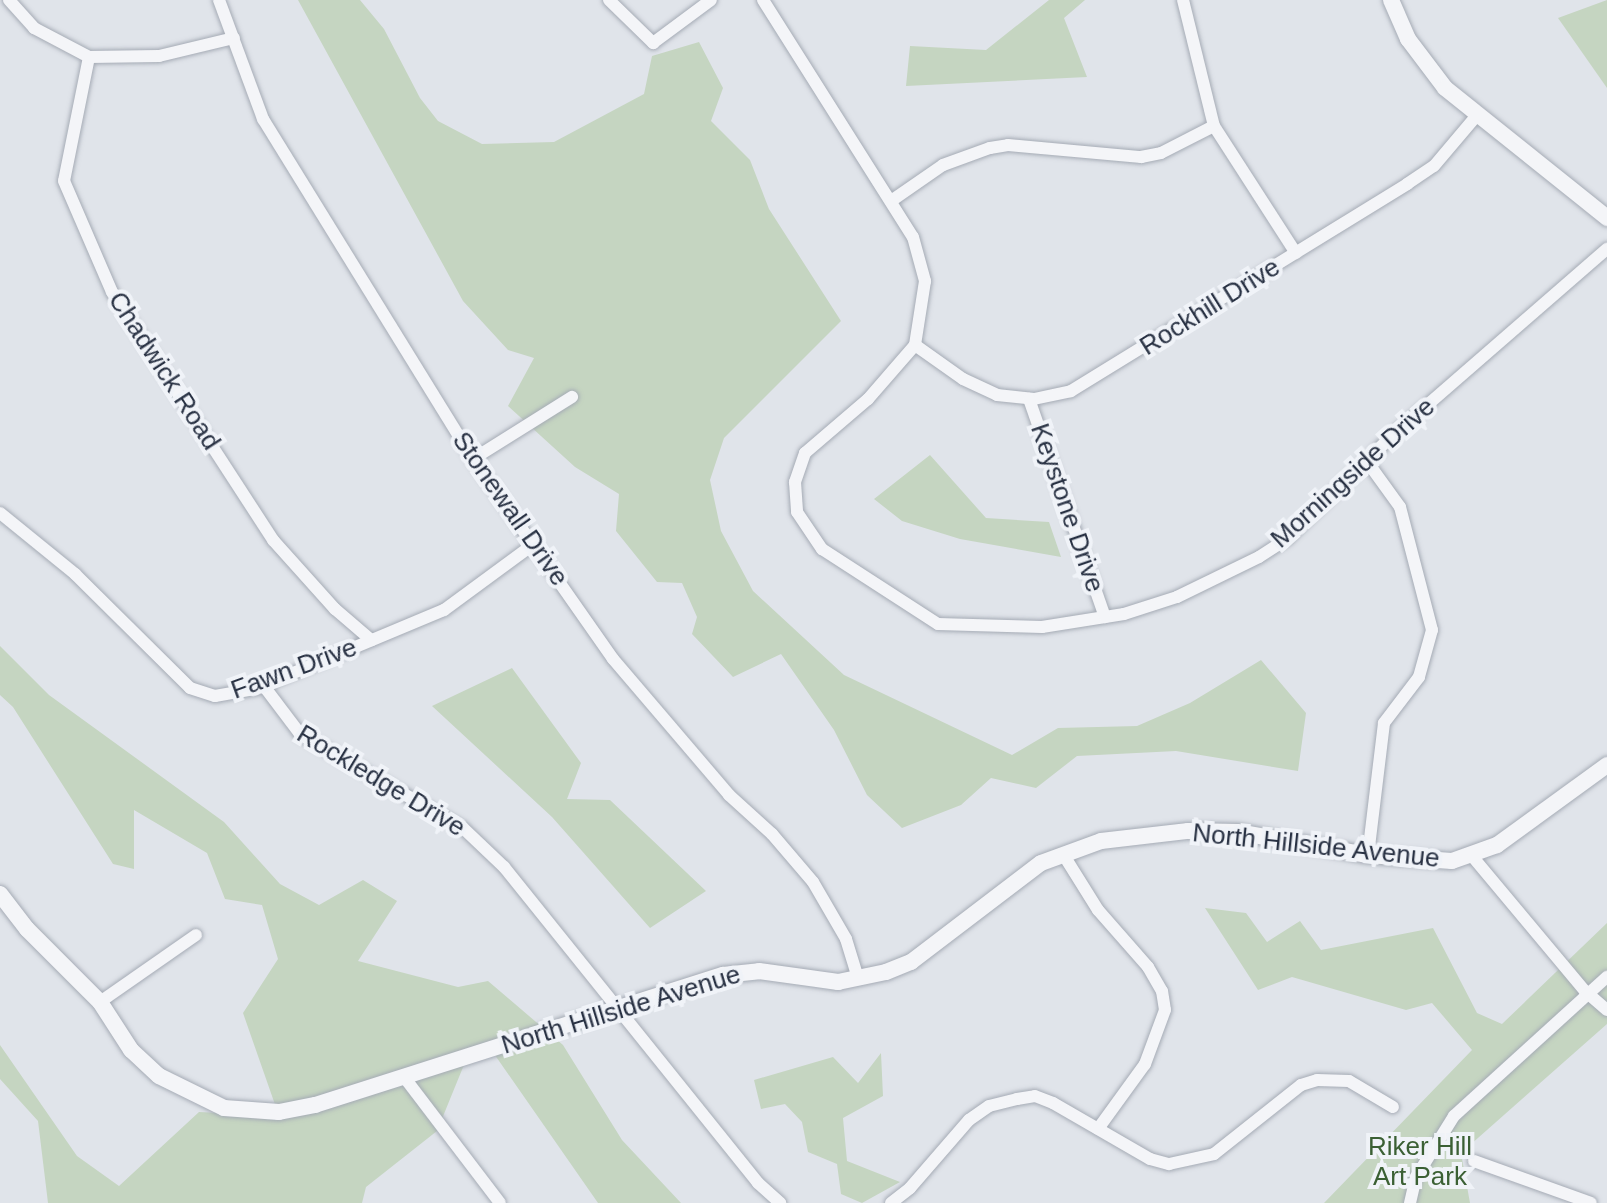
<!DOCTYPE html>
<style>
body{margin:0}
#map{position:relative;width:1607px;height:1203px;overflow:hidden;background:#e0e4ea;font-family:Arial,sans-serif}
div>[style]{position:absolute}
[style*='--x']{left:calc(var(--x)*1px);top:calc(var(--y)*1px);width:calc(var(--w)*1px);rotate:calc(var(--a)*1deg)}
.green>*{inset:0;background:#c5d5c1}
.roads{filter:drop-shadow(0 0 2px #a5abb5) drop-shadow(0 0 2px #a5abb5)}
.minor>*{height:12px;margin:-6px;padding:0 6px;transform-origin:6px;border-radius:6px;background:#f4f5f8}
.tertiary>*{height:16px;margin:-8px;padding:0 8px;transform-origin:8px;border-radius:8px;background:#f4f5f8}
span{translate:-50% -50%;white-space:nowrap;text-align:center;line-height:1.15;-webkit-text-stroke:8px #f0f3f8;paint-order:stroke}
.street-label{font-size:26px;color:#283143}
.park-label{font-size:26px;color:#3b6034}
</style>
<div id="map">
<div class="green">
<i style="clip-path:polygon(298px 0,360px 0,384px 29px,420px 98px,438px 121px,482px 144px,554px 142px,644px 94px,652px 56px,699px 42px,723px 88px,711px 121px,750px 160px,769px 209px,841px 321px,724px 438px,710px 480px,721px 531px,753px 591px,844px 675px,1012px 755px,1058px 728px,1137px 726px,1190px 703px,1261px 660px,1306px 713px,1298px 771px,1176px 751px,1077px 756px,1036px 788px,991px 778px,961px 805px,902px 828px,867px 795px,834px 730px,781px 654px,733px 677px,692px 634px,697px 617px,682px 583px,657px 582px,616px 531px,619px 494px,575px 467px,508px 406px,534px 358px,508px 350px,463px 301px)"></i>
<i style="clip-path:polygon(1049px 0,1085px 0,1064px 18px,1087px 77px,906px 86px,910px 46px,986px 50px)"></i>
<i style="clip-path:polygon(1607px 0,1607px 88px,1558px 18px)"></i>
<i style="clip-path:polygon(930px 455px,986px 518px,1049px 522px,1061px 557px,960px 539px,902px 521px,874px 499px)"></i>
<i style="clip-path:polygon(0 646px,49px 695px,224px 822px,280px 884px,319px 905px,363px 880px,397px 901px,358px 961px,458px 987px,488px 981px,563px 1045px,622px 1140px,681px 1203px,598px 1203px,490px 1048px,468px 1055px,437px 1131px,366px 1187px,362px 1203px,48px 1203px,38px 1121px,0 1079px,0 1045px,77px 1156px,119px 1186px,199px 1112px,279px 1116px,243px 1013px,278px 959px,262px 905px,225px 899px,207px 853px,134px 810px,134px 869px,113px 864px,13px 707px,0 695px)"></i>
<i style="clip-path:polygon(512px 668px,581px 763px,567px 799px,610px 800px,706px 891px,650px 928px,552px 817px,432px 706px)"></i>
<i style="clip-path:polygon(1205px 908px,1246px 913px,1267px 942px,1300px 921px,1321px 950px,1433px 928px,1477px 1013px,1502px 1024px,1607px 923px,1607px 1024px,1461px 1153px,1470px 1203px,1324px 1203px,1472px 1050px,1432px 1003px,1406px 1010px,1292px 977px,1258px 990px)"></i>
<i style="clip-path:polygon(881px 1053px,883px 1096px,843px 1118px,847px 1161px,900px 1182px,862px 1203px,841px 1194px,837px 1164px,808px 1152px,802px 1122px,785px 1104px,761px 1109px,754px 1080px,833px 1057px,858px 1083px)"></i>
</div>
<div class="roads">
<div class="minor">
<i style="--x:9;--y:0;--w:38;--a:48"></i>
<i style="--x:34;--y:28;--w:62;--a:27.8"></i>
<i style="--x:89;--y:57;--w:70;--a:-0.8"></i>
<i style="--x:159;--y:56;--w:77;--a:-13.5"></i>
<i style="--x:219;--y:0;--w:127;--a:69.7"></i>
<i style="--x:263;--y:119;--w:400;--a:58.3"></i>
<i style="--x:473;--y:459;--w:244;--a:55"></i>
<i style="--x:613;--y:659;--w:179;--a:49.5"></i>
<i style="--x:729;--y:795;--w:58;--a:42.2"></i>
<i style="--x:772;--y:834;--w:63;--a:49.5"></i>
<i style="--x:813;--y:882;--w:66;--a:59.9"></i>
<i style="--x:846;--y:939;--w:41;--a:72.9"></i>
<i style="--x:609;--y:0;--w:62;--a:44.3"></i>
<i style="--x:653;--y:43;--w:72;--a:-36.6"></i>
<i style="--x:763;--y:0;--w:280;--a:57.7"></i>
<i style="--x:913;--y:237;--w:46;--a:74.7"></i>
<i style="--x:925;--y:281;--w:65;--a:98.9"></i>
<i style="--x:915;--y:345;--w:72;--a:131"></i>
<i style="--x:868;--y:399;--w:83;--a:139.4"></i>
<i style="--x:805;--y:453;--w:31;--a:109"></i>
<i style="--x:795;--y:482;--w:30;--a:86"></i>
<i style="--x:797;--y:512;--w:45;--a:56"></i>
<i style="--x:822;--y:549;--w:138;--a:32.9"></i>
<i style="--x:938;--y:624;--w:104;--a:1.7"></i>
<i style="--x:1042;--y:627;--w:83;--a:-9"></i>
<i style="--x:1124;--y:614;--w:56;--a:-17.8"></i>
<i style="--x:1177;--y:597;--w:91;--a:-26"></i>
<i style="--x:1259;--y:557;--w:35;--a:-33"></i>
<i style="--x:1288;--y:538;--w:150;--a:-44.5"></i>
<i style="--x:1395;--y:433;--w:281;--a:-41"></i>
<i style="--x:1183;--y:0;--w:130;--a:76.2"></i>
<i style="--x:1214;--y:126;--w:151;--a:57.2"></i>
<i style="--x:89;--y:57;--w:126;--a:101.4"></i>
<i style="--x:64;--y:181;--w:121;--a:66.6"></i>
<i style="--x:112;--y:292;--w:296;--a:57"></i>
<i style="--x:273;--y:540;--w:93;--a:48.1"></i>
<i style="--x:335;--y:609;--w:48;--a:40.7"></i>
<i style="--x:891;--y:201;--w:63;--a:-34.7"></i>
<i style="--x:943;--y:165;--w:50;--a:-19.9"></i>
<i style="--x:990;--y:148;--w:18;--a:-9"></i>
<i style="--x:1008;--y:145;--w:134;--a:5.2"></i>
<i style="--x:1141;--y:157;--w:20;--a:-11"></i>
<i style="--x:1161;--y:153;--w:59;--a:-27"></i>
<i style="--x:915;--y:345;--w:59;--a:35.3"></i>
<i style="--x:963;--y:379;--w:38;--a:25"></i>
<i style="--x:997;--y:395;--w:37;--a:6"></i>
<i style="--x:1034;--y:399;--w:38;--a:-12"></i>
<i style="--x:1071;--y:391;--w:395;--a:-31.6"></i>
<i style="--x:1407;--y:184;--w:32;--a:-34"></i>
<i style="--x:1434;--y:166;--w:68;--a:-49.8"></i>
<i style="--x:1029;--y:399;--w:231;--a:70.8"></i>
<i style="--x:473;--y:459;--w:117;--a:-32.1"></i>
<i style="--x:1366;--y:460;--w:58;--a:54.1"></i>
<i style="--x:1400;--y:507;--w:127;--a:75.4"></i>
<i style="--x:1432;--y:630;--w:49;--a:105.5"></i>
<i style="--x:1419;--y:677;--w:58;--a:127.3"></i>
<i style="--x:1384;--y:723;--w:133;--a:96.9"></i>
<i style="--x:0;--y:513;--w:97;--a:39.1"></i>
<i style="--x:75;--y:574;--w:162;--a:44.7"></i>
<i style="--x:190;--y:688;--w:26;--a:18"></i>
<i style="--x:215;--y:696;--w:41;--a:-9.9"></i>
<i style="--x:255;--y:689;--w:205;--a:-22.7"></i>
<i style="--x:444;--y:610;--w:112;--a:-36.3"></i>
<i style="--x:263;--y:685;--w:61;--a:52.9"></i>
<i style="--x:300;--y:734;--w:188;--a:30"></i>
<i style="--x:463;--y:828;--w:57;--a:43.6"></i>
<i style="--x:504;--y:867;--w:405;--a:51.2"></i>
<i style="--x:758;--y:1183;--w:30;--a:42"></i>
<i style="--x:1063;--y:854;--w:66;--a:58"></i>
<i style="--x:1098;--y:910;--w:76;--a:48.7"></i>
<i style="--x:1148;--y:967;--w:28;--a:60"></i>
<i style="--x:1162;--y:991;--w:19;--a:81"></i>
<i style="--x:1165;--y:1010;--w:58;--a:110.3"></i>
<i style="--x:1145;--y:1064;--w:80;--a:125.9"></i>
<i style="--x:1472;--y:856;--w:176;--a:50.1"></i>
<i style="--x:1585;--y:991;--w:29;--a:41"></i>
<i style="--x:100;--y:1002;--w:117;--a:-34.9"></i>
<i style="--x:404;--y:1077;--w:158;--a:52.7"></i>
<i style="--x:1474;--y:1161;--w:124;--a:19.7"></i>
<i style="--x:891;--y:1203;--w:24;--a:-38"></i>
<i style="--x:910;--y:1188;--w:90;--a:-49.1"></i>
<i style="--x:969;--y:1120;--w:24;--a:-35"></i>
<i style="--x:989;--y:1106;--w:29;--a:-14"></i>
<i style="--x:1017;--y:1099;--w:18;--a:-9"></i>
<i style="--x:1035;--y:1096;--w:19;--a:21"></i>
<i style="--x:1053;--y:1103;--w:112;--a:30"></i>
<i style="--x:1150;--y:1159;--w:20;--a:15"></i>
<i style="--x:1169;--y:1164;--w:46;--a:-12.5"></i>
<i style="--x:1214;--y:1154;--w:111;--a:-38.4"></i>
<i style="--x:1301;--y:1085;--w:17;--a:-17"></i>
<i style="--x:1317;--y:1080;--w:32;--a:2"></i>
<i style="--x:1349;--y:1081;--w:51;--a:30.6"></i>
<i style="--x:1410;--y:1203;--w:27;--a:-77"></i>
<i style="--x:1416;--y:1177;--w:72;--a:-58.1"></i>
<i style="--x:1454;--y:1116;--w:207;--a:-42.3"></i>
</div>
<div class="tertiary">
<i style="--x:1391;--y:0;--w:43;--a:66.4"></i>
<i style="--x:1408;--y:39;--w:61;--a:52.9"></i>
<i style="--x:1445;--y:88;--w:208;--a:38.7"></i>
<i style="--x:0;--y:894;--w:44;--a:52.4"></i>
<i style="--x:27;--y:929;--w:103;--a:45"></i>
<i style="--x:100;--y:1002;--w:57;--a:57.1"></i>
<i style="--x:131;--y:1050;--w:38;--a:43"></i>
<i style="--x:159;--y:1076;--w:72;--a:26.2"></i>
<i style="--x:224;--y:1108;--w:55;--a:4.2"></i>
<i style="--x:279;--y:1112;--w:37;--a:-11"></i>
<i style="--x:315;--y:1105;--w:428;--a:-17.7"></i>
<i style="--x:723;--y:975;--w:36;--a:-6"></i>
<i style="--x:759;--y:971;--w:80;--a:7.9"></i>
<i style="--x:838;--y:982;--w:49;--a:-11.8"></i>
<i style="--x:886;--y:972;--w:27;--a:-22"></i>
<i style="--x:911;--y:962;--w:163;--a:-37.3"></i>
<i style="--x:1041;--y:863;--w:64;--a:-20.1"></i>
<i style="--x:1101;--y:841;--w:88;--a:-6.6"></i>
<i style="--x:1188;--y:831;--w:49;--a:1.2"></i>
<i style="--x:1237;--y:832;--w:133;--a:10"></i>
<i style="--x:1368;--y:855;--w:84;--a:4.1"></i>
<i style="--x:1452;--y:861;--w:48;--a:-19.6"></i>
<i style="--x:1497;--y:845;--w:136;--a:-36"></i>
</div>
</div>
<div class="street-label">
<span style="left:1210px;top:307px;rotate:-32deg">Rockhill Drive</span>
<span style="left:164px;top:371px;rotate:57deg">Chadwick Road</span>
<span style="left:1353px;top:473px;rotate:-42deg">Morningside Drive</span>
<span style="left:1067px;top:508px;rotate:71deg">Keystone Drive</span>
<span style="left:510px;top:509px;rotate:55deg">Stonewall Drive</span>
<span style="left:294px;top:669px;rotate:-20deg">Fawn Drive</span>
<span style="left:381px;top:781px;rotate:31deg">Rockledge Drive</span>
<span style="left:1316px;top:846px;rotate:6deg">North Hillside Avenue</span>
<span style="left:621px;top:1010px;rotate:-17deg">North Hillside Avenue</span>
</div>
<div class="park-label">
<span style="left:1420px;top:1162px">Riker Hill<br>Art Park</span>
</div>
</div>
